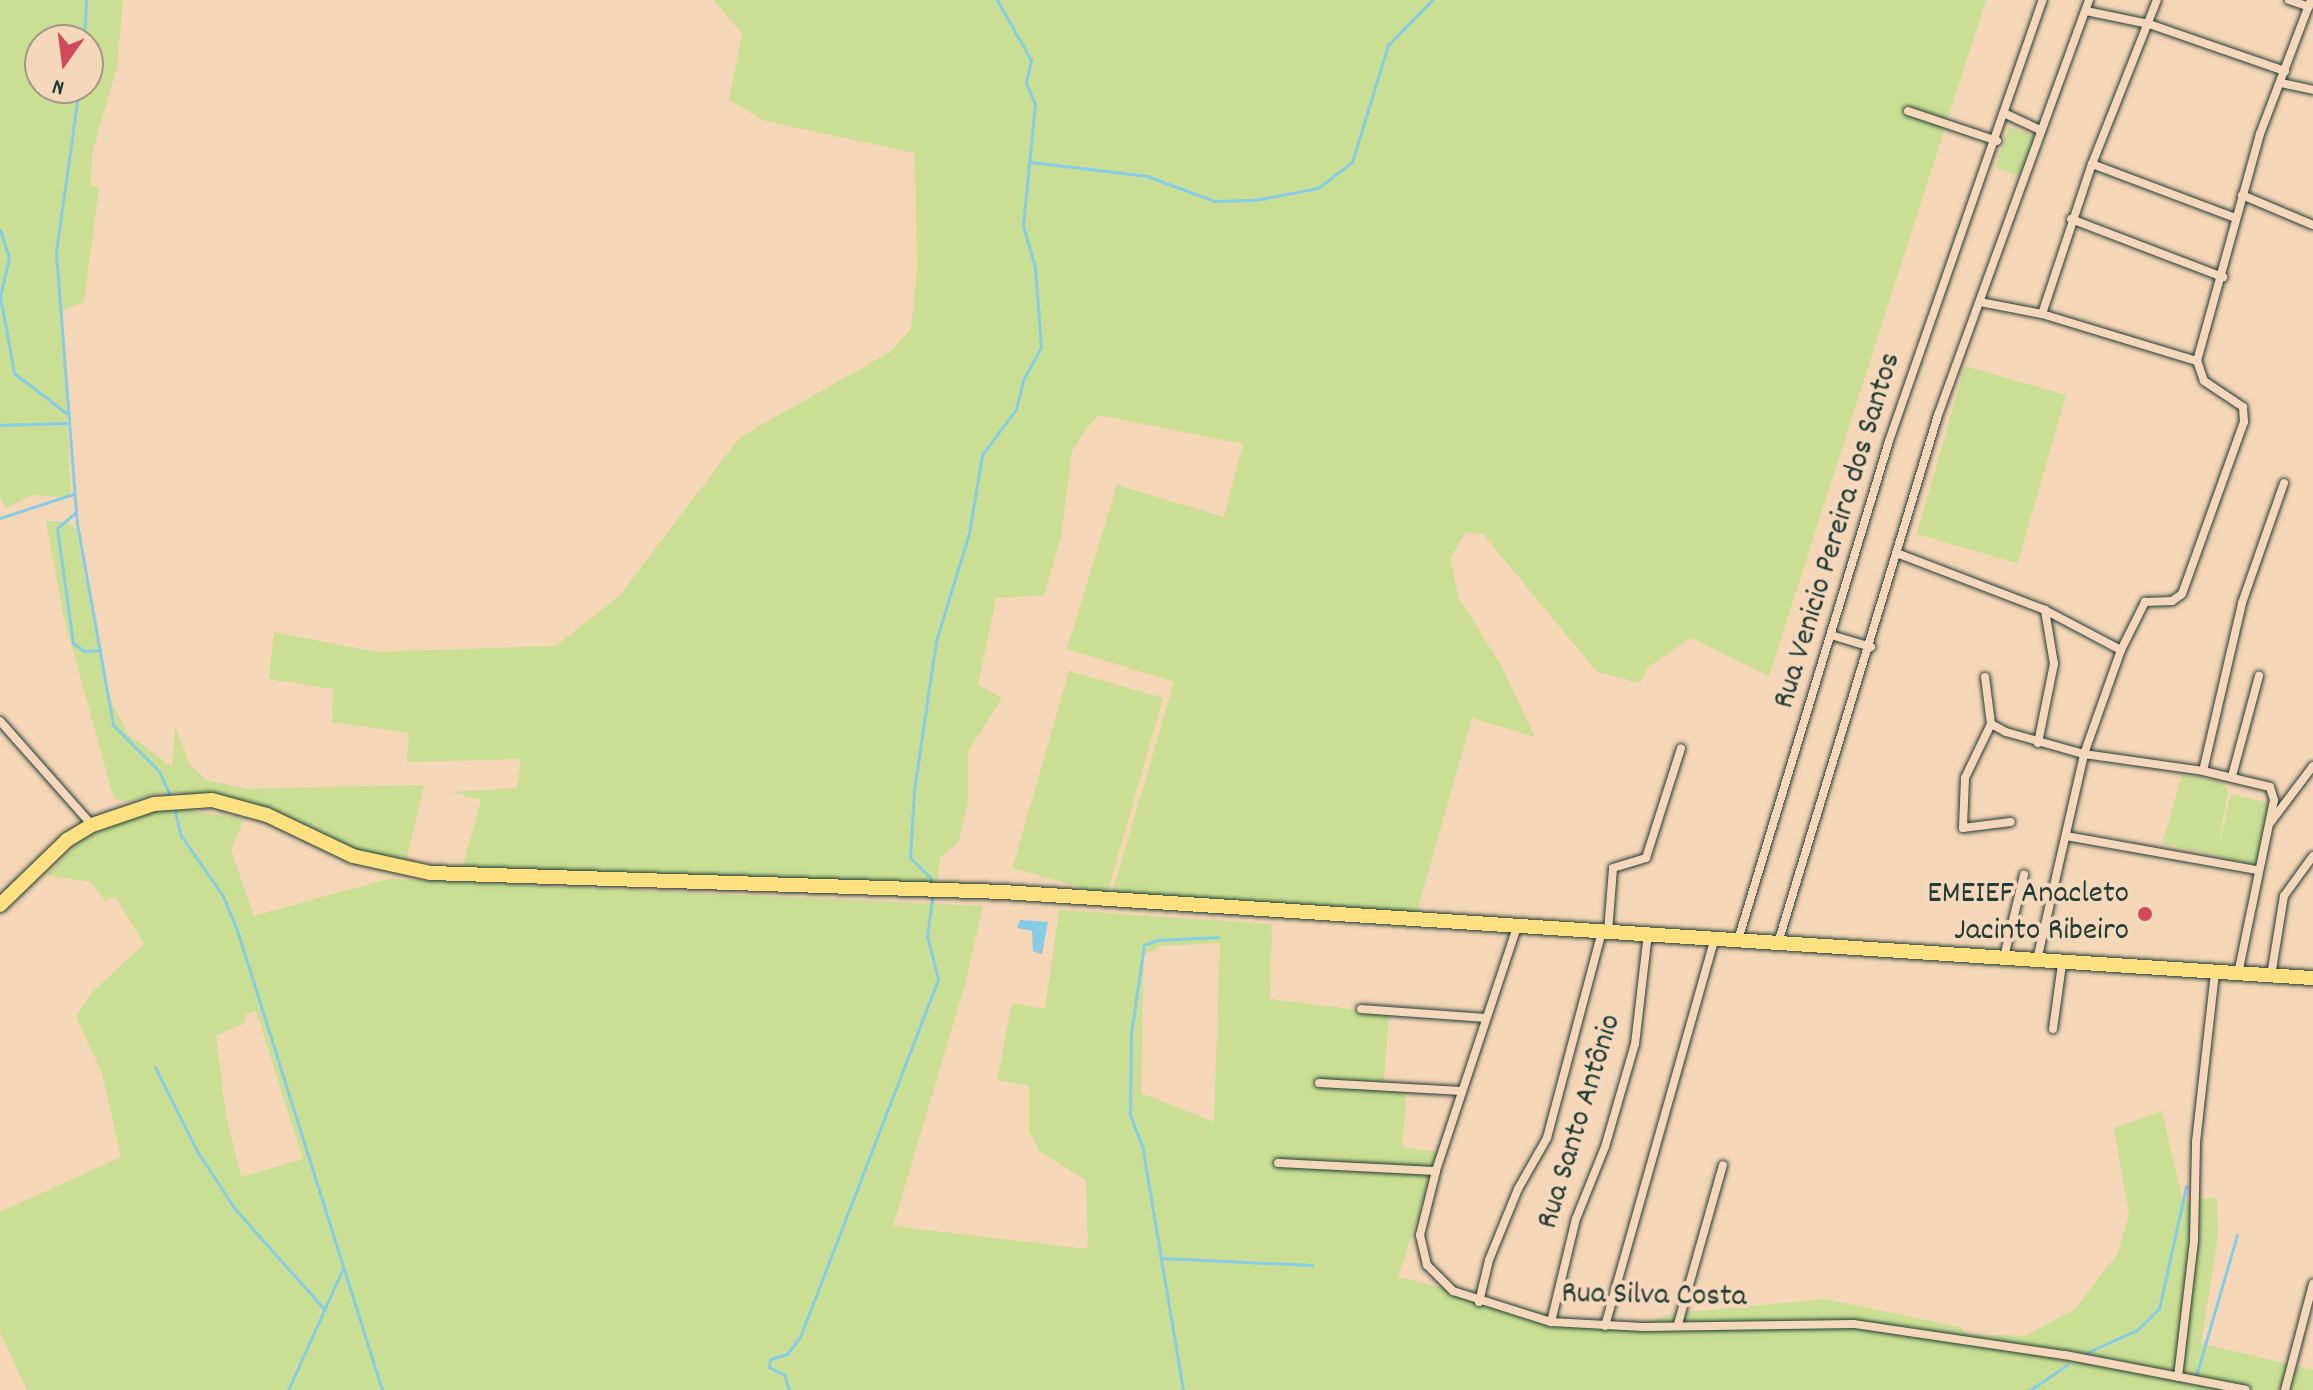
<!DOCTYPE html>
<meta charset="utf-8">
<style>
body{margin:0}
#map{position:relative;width:2313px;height:1390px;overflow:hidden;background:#f5d6b7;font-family:Dekko,sans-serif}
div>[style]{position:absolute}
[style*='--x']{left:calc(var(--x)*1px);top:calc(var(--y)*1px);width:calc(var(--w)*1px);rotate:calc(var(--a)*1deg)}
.green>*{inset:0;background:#cadf94;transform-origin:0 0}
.water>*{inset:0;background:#85cce6}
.stream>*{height:3px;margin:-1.5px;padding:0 1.5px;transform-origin:1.5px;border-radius:1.5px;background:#85cce6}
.roads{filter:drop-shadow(0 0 2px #1f3d34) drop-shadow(0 0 2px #1f3d34)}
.minor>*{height:8px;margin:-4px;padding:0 4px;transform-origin:4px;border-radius:4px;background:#f5d8bb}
.primary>*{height:14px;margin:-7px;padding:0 7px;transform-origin:7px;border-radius:7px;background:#fde080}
.dots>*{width:22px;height:22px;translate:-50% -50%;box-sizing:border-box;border:4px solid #f5d8bb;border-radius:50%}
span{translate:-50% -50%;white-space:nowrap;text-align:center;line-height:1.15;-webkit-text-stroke:8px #f5d8bb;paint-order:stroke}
.street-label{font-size:32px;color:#1f3d34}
.poi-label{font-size:32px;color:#1f3d34}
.right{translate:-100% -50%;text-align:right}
.north{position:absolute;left:24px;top:24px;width:80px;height:80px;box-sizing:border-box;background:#f5d8bb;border:2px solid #9f9a85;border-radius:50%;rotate:194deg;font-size:22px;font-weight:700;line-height:32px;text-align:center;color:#1f3d34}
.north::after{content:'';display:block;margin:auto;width:28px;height:36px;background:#d1495b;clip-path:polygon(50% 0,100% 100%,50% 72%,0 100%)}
</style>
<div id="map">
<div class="green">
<i style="clip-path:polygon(evenodd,0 0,123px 0,117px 67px,92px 153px,91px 185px,99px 187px,84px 302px,62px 311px,71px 498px,32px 495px,6px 508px,0 497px,0 0,40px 40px,88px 40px,88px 88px,40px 88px,40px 40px)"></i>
<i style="clip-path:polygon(714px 0,1986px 0,1769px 676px,1691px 638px,1648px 667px,1640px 683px,1597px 672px,1483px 534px,1466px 532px,1450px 558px,1459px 599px,1501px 665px,1535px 737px,1472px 718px,1416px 915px,1111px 897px,1174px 682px,1067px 649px,1117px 485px,1224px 517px,1243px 444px,1098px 415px,1088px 427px,1072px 451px,1061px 537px,1044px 595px,996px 598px,978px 685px,1002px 698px,968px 752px,968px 802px,958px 843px,940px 857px,937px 887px,462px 869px,481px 800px,450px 792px,517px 788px,521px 759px,407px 762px,409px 733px,332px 722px,333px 689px,269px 679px,274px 632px,376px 652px,556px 646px,620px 595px,740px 437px,890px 352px,911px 329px,917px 271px,915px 153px,765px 121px,729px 100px,742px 34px)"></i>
<i style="left:2009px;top:127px;width:28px;height:43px;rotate:19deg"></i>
<i style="left:1965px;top:366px;width:105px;height:175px;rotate:16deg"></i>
<i style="clip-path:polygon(46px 521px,67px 522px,76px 529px,108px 695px,128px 734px,172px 767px,175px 726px,190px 765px,207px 780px,246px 789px,424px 785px,405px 866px,386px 862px,245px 801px,168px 791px,128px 801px,114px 799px,64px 618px)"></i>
<i style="left:1069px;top:671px;width:98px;height:205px;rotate:16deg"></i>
<i style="clip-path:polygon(2182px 775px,2222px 782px,2228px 791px,2217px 855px,2162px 844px)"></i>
<i style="left:2231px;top:794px;width:40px;height:64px;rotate:13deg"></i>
<i style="clip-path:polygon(evenodd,170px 808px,244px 819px,231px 850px,254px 916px,387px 879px,983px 906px,964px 988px,893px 1226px,1088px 1249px,1086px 1180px,1040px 1152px,1029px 1131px,1029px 1086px,997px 1080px,1012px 1003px,1045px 1009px,1059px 910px,1272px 924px,1270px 999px,1389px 1014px,1384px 1080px,1407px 1085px,1402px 1147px,1439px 1152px,1398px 1277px,1618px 1331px,1676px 1313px,1825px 1299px,1960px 1327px,1968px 1334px,2025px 1336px,2075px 1309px,2118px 1253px,2129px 1214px,2114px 1128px,2162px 1111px,2183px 1202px,2217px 1197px,2218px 1235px,2201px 1343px,2313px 1370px,2313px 1390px,27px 1390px,0 1332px,0 1212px,121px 1157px,102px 1073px,76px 1017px,92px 992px,144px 944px,115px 896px,105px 901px,91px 882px,47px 875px,81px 841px,122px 820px,170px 808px,1220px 943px,1214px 1122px,1141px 1093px,1144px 955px,1161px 946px,1220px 943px,170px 808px,256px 1011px,303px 1159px,241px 1177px,226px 1116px,216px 1035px,244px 1024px,246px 1014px,256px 1011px)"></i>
</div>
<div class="water">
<i style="clip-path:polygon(1020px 920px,1048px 922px,1042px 954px,1033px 951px,1032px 931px,1017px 928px)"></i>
</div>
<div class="stream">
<i style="--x:84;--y:40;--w:40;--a:-87.1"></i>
<i style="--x:79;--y:88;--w:166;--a:98"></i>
<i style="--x:56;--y:252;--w:273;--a:85.6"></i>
<i style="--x:77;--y:524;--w:204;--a:79.8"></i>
<i style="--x:113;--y:725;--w:65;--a:45"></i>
<i style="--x:159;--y:771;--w:32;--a:66"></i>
<i style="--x:1031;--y:162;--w:117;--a:6.9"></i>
<i style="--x:1147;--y:176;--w:72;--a:20.5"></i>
<i style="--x:1214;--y:201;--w:41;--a:-1.4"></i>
<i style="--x:1255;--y:200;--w:64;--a:-10.8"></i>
<i style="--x:1318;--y:188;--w:43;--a:-37.4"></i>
<i style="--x:1352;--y:162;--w:122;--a:-72.9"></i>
<i style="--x:1388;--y:45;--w:63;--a:-45.6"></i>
<i style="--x:0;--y:230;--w:29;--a:72"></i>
<i style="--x:9;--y:258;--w:39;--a:103"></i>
<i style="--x:0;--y:296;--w:78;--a:79.7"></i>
<i style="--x:14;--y:373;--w:66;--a:37.6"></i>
<i style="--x:0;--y:425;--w:66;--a:-1.7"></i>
<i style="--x:75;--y:513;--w:23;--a:140"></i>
<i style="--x:57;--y:528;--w:116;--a:82.1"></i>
<i style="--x:73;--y:643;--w:14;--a:36"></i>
<i style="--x:84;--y:651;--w:16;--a:-4"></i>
<i style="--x:0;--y:518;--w:77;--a:-18.2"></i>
<i style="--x:174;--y:807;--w:28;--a:77"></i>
<i style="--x:180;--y:834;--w:75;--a:55.3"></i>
<i style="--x:223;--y:896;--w:37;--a:68"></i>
<i style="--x:237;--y:930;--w:482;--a:72.5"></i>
<i style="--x:932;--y:885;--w:8;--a:-104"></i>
<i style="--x:930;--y:877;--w:28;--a:-136"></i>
<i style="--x:910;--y:858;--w:68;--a:-86.6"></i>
<i style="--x:914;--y:790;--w:151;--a:-81.6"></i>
<i style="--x:936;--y:641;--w:113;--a:-73"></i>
<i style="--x:969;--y:533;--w:79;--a:-80.5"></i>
<i style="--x:982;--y:455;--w:57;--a:-53.5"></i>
<i style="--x:1016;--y:409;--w:30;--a:-76"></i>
<i style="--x:1023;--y:380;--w:38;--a:-61"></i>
<i style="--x:1041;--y:347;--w:80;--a:-94.3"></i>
<i style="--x:1035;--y:267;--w:43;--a:-106.3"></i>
<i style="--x:1023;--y:226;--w:123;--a:-84.4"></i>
<i style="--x:1035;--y:104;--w:23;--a:-113"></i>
<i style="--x:1026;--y:83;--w:24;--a:-78"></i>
<i style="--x:1031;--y:60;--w:69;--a:-119.5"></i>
<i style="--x:155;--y:1067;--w:94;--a:63.4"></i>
<i style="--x:197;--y:1151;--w:69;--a:56.8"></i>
<i style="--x:235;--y:1209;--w:135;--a:48.3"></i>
<i style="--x:1162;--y:1258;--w:150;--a:2.7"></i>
<i style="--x:2086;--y:1353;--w:56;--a:-24.3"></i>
<i style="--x:2137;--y:1330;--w:30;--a:-44"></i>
<i style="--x:2159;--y:1309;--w:126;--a:-77.6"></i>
<i style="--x:2196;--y:1376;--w:147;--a:-73.8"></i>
<i style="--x:288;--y:1390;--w:134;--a:-65.7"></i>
<i style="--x:789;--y:1390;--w:16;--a:-108"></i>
<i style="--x:784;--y:1375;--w:17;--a:-152"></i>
<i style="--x:769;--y:1367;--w:8;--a:-83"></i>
<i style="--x:770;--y:1359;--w:18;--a:-16"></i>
<i style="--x:787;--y:1354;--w:21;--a:-53"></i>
<i style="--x:800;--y:1337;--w:384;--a:-68.9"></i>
<i style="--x:938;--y:979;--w:44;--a:-104.3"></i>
<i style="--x:927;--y:936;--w:43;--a:-82.1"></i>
<i style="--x:1183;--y:1390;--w:247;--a:-99.5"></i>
<i style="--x:1142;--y:1146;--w:34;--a:-111"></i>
<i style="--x:1130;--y:1114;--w:81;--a:-89.3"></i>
<i style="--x:1131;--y:1033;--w:89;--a:-81.6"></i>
<i style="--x:1144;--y:945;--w:14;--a:-21"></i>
<i style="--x:1157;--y:940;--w:61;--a:-2.8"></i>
<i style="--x:2030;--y:1390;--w:45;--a:-34"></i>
</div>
<div class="roads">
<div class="minor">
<i style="--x:2289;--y:0;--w:21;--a:19"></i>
<i style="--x:2086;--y:11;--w:64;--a:11.7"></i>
<i style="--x:2149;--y:24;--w:144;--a:19.1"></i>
<i style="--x:2281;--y:83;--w:33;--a:12"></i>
<i style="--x:1908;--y:111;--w:94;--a:18.6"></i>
<i style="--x:2006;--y:114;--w:38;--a:25"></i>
<i style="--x:2092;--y:164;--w:154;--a:20.6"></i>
<i style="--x:2242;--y:195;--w:77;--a:22.9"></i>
<i style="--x:2071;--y:219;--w:163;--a:20.9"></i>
<i style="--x:1980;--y:302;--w:63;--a:11"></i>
<i style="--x:2042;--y:314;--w:162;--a:16.9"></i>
<i style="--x:2042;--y:314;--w:158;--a:-71.6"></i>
<i style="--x:2092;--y:164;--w:176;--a:-68.4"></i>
<i style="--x:1899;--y:554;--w:156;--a:21"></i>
<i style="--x:2045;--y:610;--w:86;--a:27.8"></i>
<i style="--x:1831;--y:635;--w:42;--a:16.7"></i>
<i style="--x:1985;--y:677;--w:47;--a:82.7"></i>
<i style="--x:1991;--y:724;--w:17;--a:28"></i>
<i style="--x:2006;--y:732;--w:81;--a:15.8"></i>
<i style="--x:2084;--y:754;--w:120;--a:8.1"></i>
<i style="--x:2203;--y:771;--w:69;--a:13.4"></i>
<i style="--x:2270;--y:787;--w:14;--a:73"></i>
<i style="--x:2274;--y:800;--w:178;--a:101.7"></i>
<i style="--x:0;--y:721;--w:139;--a:48.5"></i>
<i style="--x:1991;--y:724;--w:60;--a:115.7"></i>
<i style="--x:1965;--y:778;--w:50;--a:92.3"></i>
<i style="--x:1963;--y:828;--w:48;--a:-7.1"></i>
<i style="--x:2038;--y:743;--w:81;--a:-78.6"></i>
<i style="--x:2054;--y:664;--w:55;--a:-99.5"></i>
<i style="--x:2203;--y:771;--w:172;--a:-76.9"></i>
<i style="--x:2242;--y:603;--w:127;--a:-70.7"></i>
<i style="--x:2232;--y:776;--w:104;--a:-74.9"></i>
<i style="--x:2270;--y:823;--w:71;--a:-53"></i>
<i style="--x:2066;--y:836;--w:193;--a:10.1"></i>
<i style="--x:1517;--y:927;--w:257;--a:108.4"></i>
<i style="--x:1436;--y:1171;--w:66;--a:104"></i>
<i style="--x:1420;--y:1235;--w:31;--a:77"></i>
<i style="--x:1427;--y:1265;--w:37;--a:45"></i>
<i style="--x:1453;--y:1291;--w:103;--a:17.6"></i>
<i style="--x:1551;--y:1322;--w:92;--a:3.1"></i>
<i style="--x:1643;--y:1327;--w:211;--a:-0.8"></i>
<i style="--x:1854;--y:1324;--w:213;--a:8.4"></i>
<i style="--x:2065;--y:1355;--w:184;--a:10.9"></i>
<i style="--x:1608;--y:932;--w:64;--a:-85.5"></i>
<i style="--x:1613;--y:868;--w:34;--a:-17"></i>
<i style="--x:1646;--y:858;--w:115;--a:-72.3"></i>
<i style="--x:1738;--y:940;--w:521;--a:-73.16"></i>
<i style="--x:1889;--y:441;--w:467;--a:-70.8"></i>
<i style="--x:1778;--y:943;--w:552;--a:-73.14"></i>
<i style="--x:1938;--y:415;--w:442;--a:-70"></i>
<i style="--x:2037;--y:960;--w:211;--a:-77.1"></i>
<i style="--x:2084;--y:754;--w:110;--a:-70.4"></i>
<i style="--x:2121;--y:650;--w:54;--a:-63.4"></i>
<i style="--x:2145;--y:602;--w:27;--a:-2"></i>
<i style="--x:2172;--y:601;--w:12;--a:-35"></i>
<i style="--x:2182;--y:594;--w:183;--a:-70.2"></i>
<i style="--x:2244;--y:422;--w:15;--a:-94"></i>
<i style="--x:2243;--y:407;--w:47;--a:-146.3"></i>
<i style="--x:2204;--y:381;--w:21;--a:-109"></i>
<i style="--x:2197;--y:361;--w:236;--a:-74.5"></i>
<i style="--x:2260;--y:134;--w:143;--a:-69.2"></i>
<i style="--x:2003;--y:961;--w:89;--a:-76.3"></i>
<i style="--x:2271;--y:976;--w:81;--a:-80.8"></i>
<i style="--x:2284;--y:896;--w:49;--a:-54.1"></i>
<i style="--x:1361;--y:1009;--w:125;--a:4.1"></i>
<i style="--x:2053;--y:1029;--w:66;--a:-82.1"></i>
<i style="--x:1319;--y:1083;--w:143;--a:3.2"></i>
<i style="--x:1278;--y:1163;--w:158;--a:2.9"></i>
<i style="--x:1479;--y:1302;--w:43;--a:-76.6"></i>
<i style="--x:1489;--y:1260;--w:77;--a:-67.8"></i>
<i style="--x:1518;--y:1189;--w:59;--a:-60.4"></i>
<i style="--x:1547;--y:1138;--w:213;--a:-75.1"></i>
<i style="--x:1551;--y:1322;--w:106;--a:-76.4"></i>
<i style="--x:1576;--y:1219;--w:78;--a:-68.1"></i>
<i style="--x:1605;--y:1147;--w:107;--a:-73.8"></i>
<i style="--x:1635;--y:1044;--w:111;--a:-83.3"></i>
<i style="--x:1678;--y:1324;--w:165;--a:-74.2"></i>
<i style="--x:1605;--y:1326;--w:403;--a:-74.2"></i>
<i style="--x:2178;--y:1377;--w:138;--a:-83.3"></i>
<i style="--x:2194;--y:1240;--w:98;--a:-88.8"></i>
<i style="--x:2196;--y:1142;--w:170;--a:-83.6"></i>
<i style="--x:2285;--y:1390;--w:110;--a:-75.2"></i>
</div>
<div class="primary">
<i style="--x:0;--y:905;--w:93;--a:-44.1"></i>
<i style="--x:67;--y:840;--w:29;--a:-31"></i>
<i style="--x:92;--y:825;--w:65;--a:-18.7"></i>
<i style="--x:154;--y:804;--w:58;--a:-3.9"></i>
<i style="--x:212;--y:800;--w:57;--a:15.3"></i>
<i style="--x:267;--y:815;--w:95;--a:25.5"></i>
<i style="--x:353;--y:856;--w:80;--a:12.3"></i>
<i style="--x:431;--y:873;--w:572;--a:1.9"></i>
<i style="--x:1003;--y:892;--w:1313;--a:3.76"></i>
</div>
</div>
<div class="dots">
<i style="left:2145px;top:914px;background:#d1495b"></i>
</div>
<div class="street-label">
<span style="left:1839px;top:531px;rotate:-73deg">Rua Venicio Pereira dos Santos</span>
<span style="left:1581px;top:1122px;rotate:-73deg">Rua Santo Antônio</span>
<span style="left:1654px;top:1297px;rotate:1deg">Rua Silva Costa</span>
</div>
<div class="poi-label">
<span class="right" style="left:2129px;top:914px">EMEIEF Anacleto<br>Jacinto Ribeiro</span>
</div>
<div class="north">N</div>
</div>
